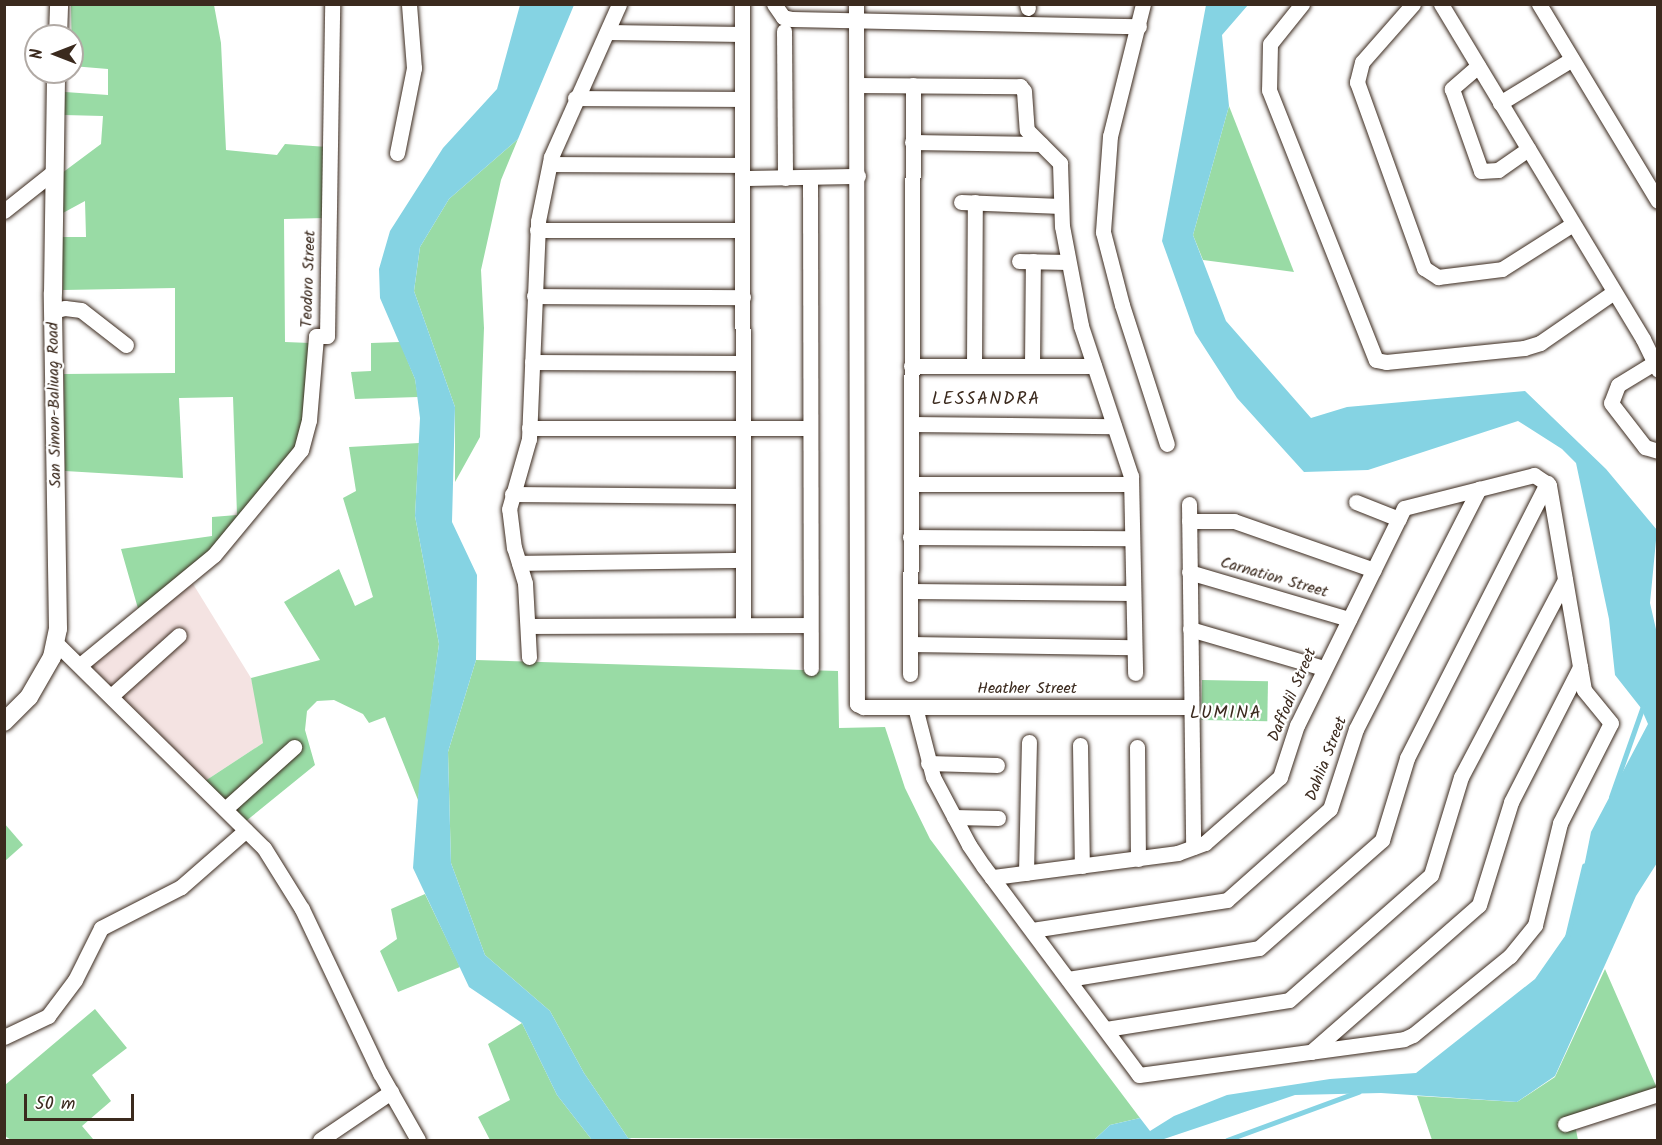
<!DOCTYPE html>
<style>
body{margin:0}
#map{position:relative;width:1662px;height:1145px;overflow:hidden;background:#fff;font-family:Kalam,sans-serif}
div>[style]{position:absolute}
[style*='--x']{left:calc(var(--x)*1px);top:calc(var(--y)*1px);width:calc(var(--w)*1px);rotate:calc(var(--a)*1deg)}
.built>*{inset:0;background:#f4e3e2}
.green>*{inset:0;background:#99dba5;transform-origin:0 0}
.water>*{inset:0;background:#85d3e3}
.stream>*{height:4.5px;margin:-2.25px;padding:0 2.25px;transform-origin:2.25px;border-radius:2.25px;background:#85d3e3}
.roads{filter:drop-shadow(0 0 2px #3b2a1e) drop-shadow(0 0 2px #3b2a1e)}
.minor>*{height:15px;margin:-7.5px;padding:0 7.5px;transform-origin:7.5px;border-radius:7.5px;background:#fff}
.major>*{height:18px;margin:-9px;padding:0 9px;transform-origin:9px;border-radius:9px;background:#fff}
span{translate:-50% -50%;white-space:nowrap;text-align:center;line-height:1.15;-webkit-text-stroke:4.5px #fff;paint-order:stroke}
.street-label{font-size:16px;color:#3b2a1e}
.neighbourhood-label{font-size:18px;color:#3b2a1e;letter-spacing:1.5px}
.frame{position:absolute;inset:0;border:6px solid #3b2a1e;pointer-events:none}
.north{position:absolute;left:24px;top:24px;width:60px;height:60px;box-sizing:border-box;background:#fff;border:2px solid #b1aaa5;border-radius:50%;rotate:270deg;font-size:16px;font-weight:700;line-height:24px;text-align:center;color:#3b2a1e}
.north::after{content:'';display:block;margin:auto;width:21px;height:27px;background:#3b2a1e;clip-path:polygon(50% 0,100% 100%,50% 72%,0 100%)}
.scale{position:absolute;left:24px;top:1094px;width:110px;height:27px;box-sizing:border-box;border:3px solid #3b2a1e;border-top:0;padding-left:8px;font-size:18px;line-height:21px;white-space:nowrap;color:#3b2a1e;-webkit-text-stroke:4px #fff;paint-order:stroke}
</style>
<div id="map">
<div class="built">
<i style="clip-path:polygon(190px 579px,251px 678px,262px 721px,263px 743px,205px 781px,88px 663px)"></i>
</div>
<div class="green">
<i style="clip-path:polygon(71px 5px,214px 5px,221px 43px,226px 150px,277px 155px,285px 144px,327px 147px,325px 218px,284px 219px,285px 342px,310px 343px,305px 421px,297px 446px,231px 532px,139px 612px,121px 549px,212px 536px,212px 517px,237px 515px,233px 397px,179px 398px,183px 478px,65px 471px,64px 374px,175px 373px,175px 288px,63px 290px,61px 237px,86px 237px,85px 201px,61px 214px,62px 173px,101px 144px,103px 116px,64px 115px,65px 92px,108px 95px,108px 69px,72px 66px)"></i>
<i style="clip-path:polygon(1229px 106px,1294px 272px,1203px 260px,1193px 235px)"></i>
<i style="clip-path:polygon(518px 139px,501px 180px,481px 270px,484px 328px,480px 437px,455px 482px,455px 407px,414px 291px,420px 247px,449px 199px)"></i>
<i style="clip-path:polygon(400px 342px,415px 379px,418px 397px,355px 399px,351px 372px,371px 371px,371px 343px)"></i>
<i style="clip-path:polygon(419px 443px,415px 516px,439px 644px,418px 800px,385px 717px,369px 723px,363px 714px,334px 700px,317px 701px,307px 711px,305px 730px,315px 765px,246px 821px,205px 781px,263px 743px,251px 678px,320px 660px,284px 602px,339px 569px,355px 606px,373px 597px,343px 498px,356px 491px,349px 447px)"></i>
<i style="clip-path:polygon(476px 660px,838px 671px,839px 728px,885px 727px,905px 788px,930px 839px,1140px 1118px,1110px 1125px,1094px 1140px,628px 1138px,584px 1073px,550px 1011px,485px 955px,451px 863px,448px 752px)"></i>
<i style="left:1202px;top:680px;width:66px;height:40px;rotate:1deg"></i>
<i style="clip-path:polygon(4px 823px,23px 845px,5px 861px,4px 861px)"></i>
<i style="clip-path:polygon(425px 894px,460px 967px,398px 992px,380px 951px,397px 939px,391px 909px)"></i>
<i style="clip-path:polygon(1605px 969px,1657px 1088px,1575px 1125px,1578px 1140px,1432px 1140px,1417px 1096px,1517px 1102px,1555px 1077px)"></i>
<i style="clip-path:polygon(95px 1009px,127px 1048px,92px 1075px,111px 1101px,82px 1126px,93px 1139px,11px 1140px,5px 1136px,5px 1085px)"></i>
<i style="clip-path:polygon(522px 1023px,557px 1095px,592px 1140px,490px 1140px,478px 1117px,510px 1100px,488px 1044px)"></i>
</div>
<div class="water">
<i style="clip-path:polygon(520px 5px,574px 5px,518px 139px,449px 199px,420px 247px,414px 291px,455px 407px,452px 522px,477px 575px,476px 660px,448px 752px,451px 863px,485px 955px,550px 1011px,584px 1073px,628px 1138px,635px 1140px,592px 1140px,557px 1095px,522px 1023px,469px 987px,413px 868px,419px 784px,439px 644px,415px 516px,420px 418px,415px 379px,380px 298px,379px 269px,390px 231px,443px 148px,497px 89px)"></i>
<i style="clip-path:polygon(1206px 5px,1248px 5px,1222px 35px,1229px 106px,1193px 235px,1226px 321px,1311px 418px,1347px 407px,1525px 391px,1606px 469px,1657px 530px,1650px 603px,1658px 638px,1657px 863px,1636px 896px,1555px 1076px,1517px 1102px,1381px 1093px,1295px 1095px,1161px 1140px,1094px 1140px,1110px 1125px,1140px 1118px,1150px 1131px,1174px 1116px,1227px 1095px,1330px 1079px,1416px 1073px,1535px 979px,1572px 926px,1591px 832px,1648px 724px,1641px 708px,1615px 675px,1609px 619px,1576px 463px,1562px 449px,1518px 421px,1368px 470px,1304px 472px,1237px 398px,1195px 333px,1162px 241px)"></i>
</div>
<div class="stream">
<i style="--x:1611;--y:797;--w:96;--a:-70.6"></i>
<i style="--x:1567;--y:937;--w:73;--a:-76.5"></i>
<i style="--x:1227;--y:1140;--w:140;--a:-20.1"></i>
</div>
<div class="roads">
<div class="minor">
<i style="--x:742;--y:4;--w:621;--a:89.91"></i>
<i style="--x:774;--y:4;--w:16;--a:55"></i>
<i style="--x:783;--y:17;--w:9;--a:13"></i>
<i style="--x:792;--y:19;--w:347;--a:1.2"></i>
<i style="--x:856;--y:4;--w:700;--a:89.92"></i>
<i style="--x:857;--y:704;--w:7;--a:27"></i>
<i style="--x:863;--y:707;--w:328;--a:0"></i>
<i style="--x:1027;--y:4;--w:4;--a:76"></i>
<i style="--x:1143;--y:4;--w:136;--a:104"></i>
<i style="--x:1110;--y:136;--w:96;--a:94.2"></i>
<i style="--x:1103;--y:232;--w:75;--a:75.4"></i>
<i style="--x:1122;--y:305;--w:146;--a:72.1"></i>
<i style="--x:1302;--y:4;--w:51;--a:128.7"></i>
<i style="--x:1270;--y:44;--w:46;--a:91.2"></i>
<i style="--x:1269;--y:90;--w:290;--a:68.4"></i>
<i style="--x:1376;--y:360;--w:10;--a:11"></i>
<i style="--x:1386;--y:362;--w:139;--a:-5.8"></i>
<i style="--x:1524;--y:348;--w:17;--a:-17"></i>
<i style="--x:1540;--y:343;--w:90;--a:-34.6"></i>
<i style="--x:1413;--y:4;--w:77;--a:131.3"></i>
<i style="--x:1362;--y:62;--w:21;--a:104"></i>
<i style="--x:1357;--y:82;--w:198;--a:70.2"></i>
<i style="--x:1424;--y:268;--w:17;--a:33"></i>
<i style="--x:1438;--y:277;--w:64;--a:-7.1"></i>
<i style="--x:1502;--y:269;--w:84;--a:-32.4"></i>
<i style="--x:1441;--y:4;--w:391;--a:58.9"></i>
<i style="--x:1643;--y:339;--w:34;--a:64"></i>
<i style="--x:1539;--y:4;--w:230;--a:58.9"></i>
<i style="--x:784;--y:31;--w:147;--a:89.6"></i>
<i style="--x:607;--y:32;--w:135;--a:0.8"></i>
<i style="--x:1478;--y:66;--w:35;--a:139"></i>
<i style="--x:1452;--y:89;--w:87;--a:70.5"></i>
<i style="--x:1481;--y:171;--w:17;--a:-3"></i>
<i style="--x:1498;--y:170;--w:37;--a:-35"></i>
<i style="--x:857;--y:85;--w:163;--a:0.4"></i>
<i style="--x:1020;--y:86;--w:6;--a:51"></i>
<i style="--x:1024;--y:91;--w:39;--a:86"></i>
<i style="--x:1027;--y:130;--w:47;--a:45"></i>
<i style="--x:1060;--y:163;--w:63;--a:88.2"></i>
<i style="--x:1062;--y:226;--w:102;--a:79.2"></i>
<i style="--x:1081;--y:326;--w:158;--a:71.6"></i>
<i style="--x:1131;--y:476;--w:197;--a:88.8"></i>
<i style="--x:575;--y:98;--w:167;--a:0.3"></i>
<i style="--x:1500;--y:103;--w:84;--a:-31.4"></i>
<i style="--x:912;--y:142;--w:129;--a:0.9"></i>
<i style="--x:397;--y:153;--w:87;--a:-78.7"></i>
<i style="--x:414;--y:68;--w:64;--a:-94.5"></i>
<i style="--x:550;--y:164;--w:192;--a:0.3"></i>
<i style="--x:810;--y:177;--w:491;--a:89.9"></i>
<i style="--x:742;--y:178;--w:116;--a:-1"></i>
<i style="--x:961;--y:202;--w:100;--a:2.3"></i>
<i style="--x:4;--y:211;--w:63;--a:-38.5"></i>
<i style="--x:537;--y:230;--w:205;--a:0"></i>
<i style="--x:1019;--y:261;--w:49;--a:1.2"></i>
<i style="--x:534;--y:296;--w:209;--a:0.3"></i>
<i style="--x:53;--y:311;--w:12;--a:-14"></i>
<i style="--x:65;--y:308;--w:16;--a:7"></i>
<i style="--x:81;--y:310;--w:57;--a:37.9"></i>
<i style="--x:532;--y:362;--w:211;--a:0.3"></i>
<i style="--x:1654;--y:363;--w:42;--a:148.6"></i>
<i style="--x:1618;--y:385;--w:19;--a:111"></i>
<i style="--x:1611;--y:403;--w:56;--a:52.3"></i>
<i style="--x:1645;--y:447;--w:14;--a:17"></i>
<i style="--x:911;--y:366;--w:183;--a:0"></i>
<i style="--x:974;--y:366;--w:164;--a:-89.7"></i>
<i style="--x:1032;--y:366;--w:105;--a:-89.5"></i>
<i style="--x:911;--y:424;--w:203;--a:0.6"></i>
<i style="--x:529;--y:428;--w:280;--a:0"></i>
<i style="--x:911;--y:484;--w:220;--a:0"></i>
<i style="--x:512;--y:494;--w:231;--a:0.5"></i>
<i style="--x:1356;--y:502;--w:46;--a:21.6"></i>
<i style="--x:1189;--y:504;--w:343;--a:89.3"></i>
<i style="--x:1189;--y:521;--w:45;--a:0"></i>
<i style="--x:1234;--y:521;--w:148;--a:19.3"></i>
<i style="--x:910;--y:537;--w:222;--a:0.3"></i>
<i style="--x:519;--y:563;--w:224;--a:-0.8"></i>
<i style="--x:1189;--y:572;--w:167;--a:16.4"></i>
<i style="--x:910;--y:591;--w:223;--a:0.5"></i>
<i style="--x:529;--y:626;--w:281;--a:-0.2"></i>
<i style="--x:1190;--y:629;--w:139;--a:16.3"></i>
<i style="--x:55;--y:642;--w:293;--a:44.6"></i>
<i style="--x:264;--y:848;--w:72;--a:58.1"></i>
<i style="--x:302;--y:909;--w:182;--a:64.6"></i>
<i style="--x:380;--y:1073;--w:77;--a:60.4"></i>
<i style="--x:910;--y:644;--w:224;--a:0.8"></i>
<i style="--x:529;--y:657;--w:74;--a:-93.1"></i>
<i style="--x:525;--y:583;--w:37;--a:-107"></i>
<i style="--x:514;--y:548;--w:39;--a:-97"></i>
<i style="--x:509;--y:509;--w:73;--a:-74.1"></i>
<i style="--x:529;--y:439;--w:218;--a:-87.6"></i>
<i style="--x:538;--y:221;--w:65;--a:-78.5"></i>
<i style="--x:551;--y:157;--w:167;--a:-66"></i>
<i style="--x:80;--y:665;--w:173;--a:-39.4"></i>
<i style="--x:214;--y:555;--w:136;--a:-50.4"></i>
<i style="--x:301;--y:450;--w:31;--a:-75"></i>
<i style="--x:309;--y:420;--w:84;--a:-85.2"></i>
<i style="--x:316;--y:336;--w:11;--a:0"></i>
<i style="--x:327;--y:336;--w:332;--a:-89.1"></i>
<i style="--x:910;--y:674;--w:589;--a:-89.71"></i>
<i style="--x:111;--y:696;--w:91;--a:-41.9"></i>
<i style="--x:915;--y:707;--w:72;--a:75.6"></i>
<i style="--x:933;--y:777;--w:77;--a:62.1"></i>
<i style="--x:969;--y:845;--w:27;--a:56"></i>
<i style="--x:984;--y:867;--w:259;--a:53.3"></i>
<i style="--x:1139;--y:1075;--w:267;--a:-7.7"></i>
<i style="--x:1404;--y:1039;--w:10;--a:-24"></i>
<i style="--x:1413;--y:1035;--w:125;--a:-39.2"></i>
<i style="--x:1510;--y:956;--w:40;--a:-51"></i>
<i style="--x:1535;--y:925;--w:105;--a:-76.2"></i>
<i style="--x:1560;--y:823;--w:112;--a:-63"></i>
<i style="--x:1611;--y:723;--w:43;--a:-129.3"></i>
<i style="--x:1584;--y:690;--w:208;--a:-99.7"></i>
<i style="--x:1549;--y:485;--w:18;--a:-146"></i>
<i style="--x:1534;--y:475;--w:134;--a:165.8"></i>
<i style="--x:1404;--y:508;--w:242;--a:116.2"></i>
<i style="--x:1297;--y:725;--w:55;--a:108.1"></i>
<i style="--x:1280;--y:777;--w:100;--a:138.7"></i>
<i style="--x:1205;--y:843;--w:29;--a:160"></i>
<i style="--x:1178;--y:853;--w:188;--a:172.6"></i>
<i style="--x:1080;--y:745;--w:121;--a:89.1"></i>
<i style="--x:1137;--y:747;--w:112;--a:89.5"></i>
<i style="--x:928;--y:763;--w:69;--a:1.7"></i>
<i style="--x:225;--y:809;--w:93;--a:-41.9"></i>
<i style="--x:954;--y:817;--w:44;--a:1.3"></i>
<i style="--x:1026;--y:873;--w:131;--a:-88.7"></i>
<i style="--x:1032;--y:930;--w:197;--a:-8.7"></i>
<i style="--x:1227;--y:900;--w:137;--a:-41.5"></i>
<i style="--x:1330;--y:809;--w:84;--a:-72"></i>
<i style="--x:1356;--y:729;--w:270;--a:-62.9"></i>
<i style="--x:1068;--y:979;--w:193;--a:-9.2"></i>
<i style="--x:1259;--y:948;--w:164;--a:-41.3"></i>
<i style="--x:1382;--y:840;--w:86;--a:-73"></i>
<i style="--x:1407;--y:758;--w:309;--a:-63"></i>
<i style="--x:1106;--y:1029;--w:185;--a:-9"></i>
<i style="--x:1289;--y:1000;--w:189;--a:-41.4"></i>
<i style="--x:1431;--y:875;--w:102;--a:-73"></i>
<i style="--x:1461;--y:777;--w:223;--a:-62.2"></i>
<i style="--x:4;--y:1037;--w:49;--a:-25.5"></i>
<i style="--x:48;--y:1016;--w:45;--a:-53.1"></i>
<i style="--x:75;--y:980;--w:58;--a:-63.4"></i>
<i style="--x:101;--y:928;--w:90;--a:-27.1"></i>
<i style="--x:181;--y:887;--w:86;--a:-41.2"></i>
<i style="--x:1311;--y:1052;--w:223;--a:-41.2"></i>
<i style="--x:1479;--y:905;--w:108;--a:-72.7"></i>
<i style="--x:1511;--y:802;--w:152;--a:-62.9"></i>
<i style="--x:1565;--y:1124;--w:98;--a:-17.9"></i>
<i style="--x:320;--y:1140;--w:86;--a:-34.1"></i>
</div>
<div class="major">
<i style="--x:58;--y:36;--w:32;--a:-88"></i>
<i style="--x:4;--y:722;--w:35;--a:-45"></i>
<i style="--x:29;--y:697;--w:46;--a:-60.1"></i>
<i style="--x:52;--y:657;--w:29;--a:-78"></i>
<i style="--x:58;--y:629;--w:336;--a:-90.9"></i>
<i style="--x:53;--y:293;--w:221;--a:-89.2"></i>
</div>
</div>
<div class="street-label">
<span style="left:309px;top:279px;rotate:-88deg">Teodoro Street</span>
<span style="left:55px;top:405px;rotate:-91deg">San Simon-Baliuag Road</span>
<span style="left:1274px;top:578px;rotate:16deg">Carnation Street</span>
<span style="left:1027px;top:689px">Heather Street</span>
<span style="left:1293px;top:695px;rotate:-67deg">Daffodil Street</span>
<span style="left:1327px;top:759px;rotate:-69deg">Dahlia Street</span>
</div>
<div class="neighbourhood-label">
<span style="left:986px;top:400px">LESSANDRA</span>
<span style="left:1226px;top:714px">LUMINA</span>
</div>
<div class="frame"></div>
<div class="north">N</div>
<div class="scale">50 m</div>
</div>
